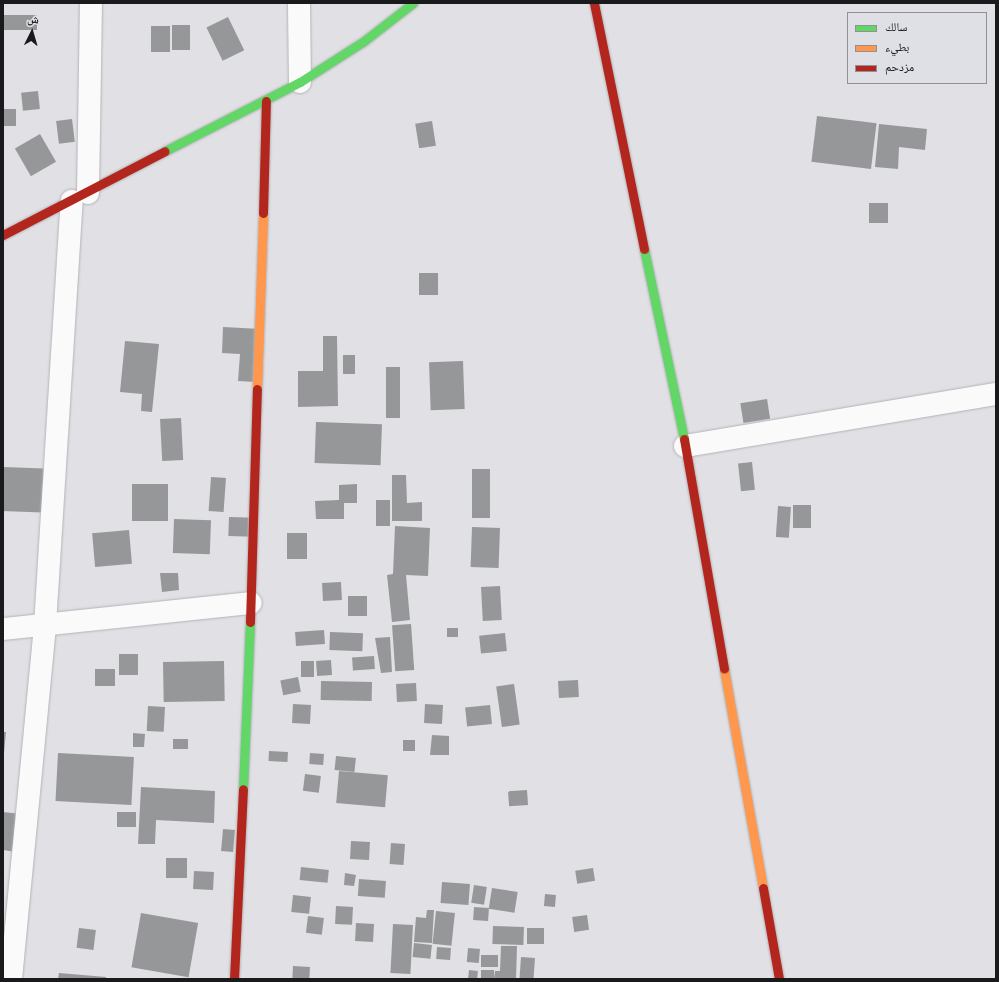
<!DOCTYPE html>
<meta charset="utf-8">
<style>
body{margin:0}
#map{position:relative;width:999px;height:982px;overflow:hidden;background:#e0e0e5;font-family:Spectral,"Noto Naskh Arabic",serif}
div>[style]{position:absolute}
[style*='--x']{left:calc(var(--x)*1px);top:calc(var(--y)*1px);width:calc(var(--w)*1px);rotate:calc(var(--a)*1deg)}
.building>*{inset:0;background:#969799;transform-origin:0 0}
.roads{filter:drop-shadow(0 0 1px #b3b3b7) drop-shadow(0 0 1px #b3b3b7)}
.street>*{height:22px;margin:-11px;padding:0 11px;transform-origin:11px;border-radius:11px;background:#fafafb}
.fast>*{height:9px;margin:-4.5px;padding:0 4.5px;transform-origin:4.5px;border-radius:4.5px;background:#63d668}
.slow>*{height:9px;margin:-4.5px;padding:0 4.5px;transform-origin:4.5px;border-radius:4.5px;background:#ff974d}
.jam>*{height:9px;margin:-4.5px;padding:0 4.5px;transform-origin:4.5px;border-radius:4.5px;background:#b3261e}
span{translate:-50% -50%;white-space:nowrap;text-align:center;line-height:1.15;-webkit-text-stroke:4px #dfdfe6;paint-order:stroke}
.frame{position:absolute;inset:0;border:4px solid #1a1a1c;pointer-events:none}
.legend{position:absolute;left:847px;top:12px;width:140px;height:72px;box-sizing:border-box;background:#dfdfe6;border:1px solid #909095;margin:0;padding:5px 7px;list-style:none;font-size:12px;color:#1a1a1c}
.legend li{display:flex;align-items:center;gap:8px;height:20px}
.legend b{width:20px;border:1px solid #909095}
.north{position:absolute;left:12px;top:12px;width:40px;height:40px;-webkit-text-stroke:3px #dfdfe6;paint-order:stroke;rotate:5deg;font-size:11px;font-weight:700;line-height:16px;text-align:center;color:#1a1a1c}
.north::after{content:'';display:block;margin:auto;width:14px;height:18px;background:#1a1a1c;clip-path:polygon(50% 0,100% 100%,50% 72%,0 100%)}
</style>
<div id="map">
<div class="building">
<i style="left:37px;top:15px;width:15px;height:34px;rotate:90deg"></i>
<i style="left:228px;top:17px;width:37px;height:24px;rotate:64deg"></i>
<i style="left:172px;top:25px;width:18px;height:25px"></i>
<i style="left:151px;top:26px;width:19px;height:26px"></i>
<i style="left:38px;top:91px;width:18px;height:17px;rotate:84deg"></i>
<i style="left:3px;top:109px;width:13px;height:17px"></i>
<i style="left:817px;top:116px;width:60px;height:46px;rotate:7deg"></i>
<i style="left:72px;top:119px;width:23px;height:16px;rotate:83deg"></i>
<i style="left:432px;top:121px;width:25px;height:17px;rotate:81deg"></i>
<i style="clip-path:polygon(879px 124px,927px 129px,925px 150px,899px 147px,898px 169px,875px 167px)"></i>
<i style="left:40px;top:134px;width:32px;height:29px;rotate:60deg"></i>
<i style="left:869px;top:203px;width:19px;height:20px"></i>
<i style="left:419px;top:273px;width:19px;height:22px"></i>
<i style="clip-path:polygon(223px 327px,259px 329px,256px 382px,238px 381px,240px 354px,222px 353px)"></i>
<i style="clip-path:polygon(323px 336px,337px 336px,338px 406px,298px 407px,298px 371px,323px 371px)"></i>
<i style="clip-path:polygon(125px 341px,159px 344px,152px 412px,141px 411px,142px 394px,120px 392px)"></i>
<i style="left:343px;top:355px;width:12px;height:19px"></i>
<i style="left:463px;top:361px;width:48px;height:34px;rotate:88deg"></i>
<i style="left:386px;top:367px;width:14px;height:51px"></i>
<i style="left:767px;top:399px;width:20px;height:27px;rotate:81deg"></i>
<i style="left:181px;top:418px;width:42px;height:21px;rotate:87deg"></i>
<i style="left:316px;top:422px;width:66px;height:41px;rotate:2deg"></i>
<i style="left:752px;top:462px;width:28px;height:14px;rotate:84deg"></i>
<i style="left:3px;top:467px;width:48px;height:44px;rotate:2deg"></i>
<i style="left:472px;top:469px;width:18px;height:49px"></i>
<i style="clip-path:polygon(392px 475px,406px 475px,407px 503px,422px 502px,422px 521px,392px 521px)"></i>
<i style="left:211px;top:477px;width:15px;height:34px;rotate:4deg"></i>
<i style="left:132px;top:484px;width:36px;height:37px"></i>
<i style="clip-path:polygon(357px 484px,357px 503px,344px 503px,344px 519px,316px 519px,315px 501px,339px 500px,339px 485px)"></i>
<i style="left:376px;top:500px;width:14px;height:26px"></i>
<i style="left:793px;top:505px;width:18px;height:23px"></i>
<i style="left:778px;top:506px;width:13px;height:31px;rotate:4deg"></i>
<i style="left:229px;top:517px;width:25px;height:19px;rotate:2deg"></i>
<i style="left:174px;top:519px;width:37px;height:34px;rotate:2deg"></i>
<i style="clip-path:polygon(395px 526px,430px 528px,428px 576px,406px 575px,410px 620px,392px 622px,387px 575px,393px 574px)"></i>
<i style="left:472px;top:527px;width:28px;height:40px;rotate:2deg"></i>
<i style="left:129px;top:530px;width:34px;height:37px;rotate:85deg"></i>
<i style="left:287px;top:533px;width:20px;height:26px"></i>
<i style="clip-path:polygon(160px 573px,178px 573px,179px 590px,162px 592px)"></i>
<i style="left:341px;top:582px;width:18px;height:19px;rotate:87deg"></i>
<i style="left:500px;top:586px;width:34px;height:19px;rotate:87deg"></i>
<i style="left:348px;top:596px;width:19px;height:20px"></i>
<i style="left:411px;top:624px;width:46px;height:19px;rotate:86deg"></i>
<i style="left:447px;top:628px;width:11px;height:9px"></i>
<i style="left:324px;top:630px;width:14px;height:29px;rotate:86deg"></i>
<i style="left:330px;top:632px;width:33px;height:18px;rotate:2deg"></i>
<i style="left:505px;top:633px;width:18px;height:26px;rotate:84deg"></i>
<i style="clip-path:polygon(390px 637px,392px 672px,381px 673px,375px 638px)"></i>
<i style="left:119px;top:654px;width:19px;height:21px"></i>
<i style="left:374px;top:656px;width:13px;height:22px;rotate:86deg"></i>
<i style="left:331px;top:660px;width:15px;height:15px;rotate:86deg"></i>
<i style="left:224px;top:661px;width:40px;height:61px;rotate:89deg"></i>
<i style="left:301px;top:661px;width:13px;height:16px"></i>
<i style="left:95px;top:669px;width:20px;height:17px"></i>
<i style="left:298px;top:677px;width:15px;height:18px;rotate:79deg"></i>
<i style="left:578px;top:680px;width:17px;height:20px;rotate:87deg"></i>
<i style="left:321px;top:681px;width:51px;height:19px;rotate:1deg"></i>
<i style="left:416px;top:683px;width:18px;height:20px;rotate:87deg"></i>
<i style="left:514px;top:684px;width:41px;height:18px;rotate:82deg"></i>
<i style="left:293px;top:704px;width:18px;height:19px;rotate:3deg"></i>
<i style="left:425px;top:704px;width:18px;height:19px;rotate:3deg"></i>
<i style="left:490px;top:705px;width:19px;height:25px;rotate:84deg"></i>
<i style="left:148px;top:706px;width:17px;height:25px;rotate:3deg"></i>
<i style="clip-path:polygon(3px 732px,6px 732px,4px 753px,3px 753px)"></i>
<i style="clip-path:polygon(133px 733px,145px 734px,144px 747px,133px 747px)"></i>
<i style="clip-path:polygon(432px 735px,449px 736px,449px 755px,430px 755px)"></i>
<i style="left:173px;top:739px;width:15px;height:10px"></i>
<i style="left:403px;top:740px;width:12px;height:11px"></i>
<i style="left:269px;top:751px;width:19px;height:10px;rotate:3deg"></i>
<i style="left:58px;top:753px;width:76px;height:48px;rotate:3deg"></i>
<i style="left:310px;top:753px;width:14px;height:11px;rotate:4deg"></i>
<i style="left:336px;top:756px;width:20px;height:14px;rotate:6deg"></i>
<i style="left:339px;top:771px;width:49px;height:32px;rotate:5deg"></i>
<i style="left:305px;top:774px;width:16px;height:17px;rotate:7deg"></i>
<i style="clip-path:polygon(141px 787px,215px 791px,214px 823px,156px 820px,155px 844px,138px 844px)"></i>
<i style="left:527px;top:790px;width:15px;height:19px;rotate:86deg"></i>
<i style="clip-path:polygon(3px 812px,21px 814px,16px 852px,3px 850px)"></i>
<i style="left:117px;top:812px;width:19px;height:15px"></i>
<i style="left:223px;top:829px;width:12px;height:22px;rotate:5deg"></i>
<i style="left:351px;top:841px;width:19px;height:18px;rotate:3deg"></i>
<i style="left:391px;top:843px;width:14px;height:21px;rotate:4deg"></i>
<i style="left:187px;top:858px;width:20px;height:21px;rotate:90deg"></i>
<i style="left:301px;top:867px;width:28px;height:13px;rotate:6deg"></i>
<i style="left:593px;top:868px;width:13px;height:18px;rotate:81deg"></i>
<i style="left:194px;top:871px;width:20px;height:18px;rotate:3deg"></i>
<i style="clip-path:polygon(345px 873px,356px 875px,354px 886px,344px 885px)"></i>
<i style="left:359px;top:879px;width:27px;height:17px;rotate:4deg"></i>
<i style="left:442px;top:882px;width:28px;height:21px;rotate:4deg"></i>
<i style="left:474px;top:885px;width:13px;height:18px;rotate:9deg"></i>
<i style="left:492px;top:888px;width:26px;height:21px;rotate:9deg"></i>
<i style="left:545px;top:894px;width:11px;height:12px;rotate:5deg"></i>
<i style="left:293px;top:895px;width:18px;height:17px;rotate:6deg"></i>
<i style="left:336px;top:906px;width:17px;height:18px;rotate:3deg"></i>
<i style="left:474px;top:907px;width:15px;height:13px;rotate:4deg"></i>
<i style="clip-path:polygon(427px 910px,434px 910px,432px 943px,414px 942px,416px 917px,426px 918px)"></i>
<i style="left:436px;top:911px;width:19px;height:33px;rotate:6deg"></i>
<i style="left:141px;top:913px;width:58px;height:55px;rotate:10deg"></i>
<i style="left:587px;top:915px;width:15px;height:15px;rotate:82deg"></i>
<i style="left:308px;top:916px;width:16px;height:17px;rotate:7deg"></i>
<i style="left:356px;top:923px;width:18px;height:18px;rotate:3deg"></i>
<i style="left:393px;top:924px;width:20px;height:49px;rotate:3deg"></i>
<i style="left:493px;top:926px;width:31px;height:18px;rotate:2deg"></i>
<i style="left:79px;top:928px;width:17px;height:20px;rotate:7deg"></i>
<i style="left:527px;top:928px;width:17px;height:16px"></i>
<i style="left:414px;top:943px;width:18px;height:14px;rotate:6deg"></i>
<i style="clip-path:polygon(501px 946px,517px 946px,516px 979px,494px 979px,495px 971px,500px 971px)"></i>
<i style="left:437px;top:947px;width:14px;height:12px;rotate:4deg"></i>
<i style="left:468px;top:948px;width:12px;height:14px;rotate:5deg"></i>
<i style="left:481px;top:955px;width:17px;height:12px"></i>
<i style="left:521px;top:957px;width:14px;height:22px;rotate:4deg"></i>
<i style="left:293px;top:966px;width:17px;height:13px;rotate:3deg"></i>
<i style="left:469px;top:970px;width:9px;height:9px;rotate:6deg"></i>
<i style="left:481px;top:970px;width:13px;height:9px"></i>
<i style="clip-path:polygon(59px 973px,106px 977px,106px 979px,58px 979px)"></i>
</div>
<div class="roads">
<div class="street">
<i style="--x:299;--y:3;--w:79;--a:89.3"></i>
<i style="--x:88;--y:193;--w:190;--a:-89.1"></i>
<i style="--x:685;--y:446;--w:315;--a:-9.5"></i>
<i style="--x:3;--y:629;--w:249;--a:-6"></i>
<i style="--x:11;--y:979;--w:356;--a:-84.5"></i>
<i style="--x:45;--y:625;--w:425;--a:-86.4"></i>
</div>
<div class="fast">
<i style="--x:165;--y:151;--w:152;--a:-27.1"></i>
<i style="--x:300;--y:82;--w:76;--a:-32.6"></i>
<i style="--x:364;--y:41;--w:62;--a:-37.8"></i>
<i style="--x:644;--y:249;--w:194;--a:78.1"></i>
<i style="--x:243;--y:789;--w:167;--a:-87.6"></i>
</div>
<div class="slow">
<i style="--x:257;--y:389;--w:176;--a:-88"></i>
<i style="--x:724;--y:669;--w:222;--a:79.9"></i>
</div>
<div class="jam">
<i style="--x:594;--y:3;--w:251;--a:78.5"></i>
<i style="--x:263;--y:213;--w:112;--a:-88.5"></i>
<i style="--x:3;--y:235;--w:182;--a:-27.4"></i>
<i style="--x:684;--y:439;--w:233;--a:80.1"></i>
<i style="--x:250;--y:622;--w:233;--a:-88.3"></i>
<i style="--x:763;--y:888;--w:92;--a:80"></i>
<i style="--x:234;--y:979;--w:190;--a:-87.3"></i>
</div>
</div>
<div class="frame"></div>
<ul class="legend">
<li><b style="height:5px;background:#63d668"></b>سالك</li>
<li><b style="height:5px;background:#ff974d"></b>بطيء</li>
<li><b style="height:5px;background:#b3261e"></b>مزدحم</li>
</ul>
<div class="north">ش</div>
</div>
